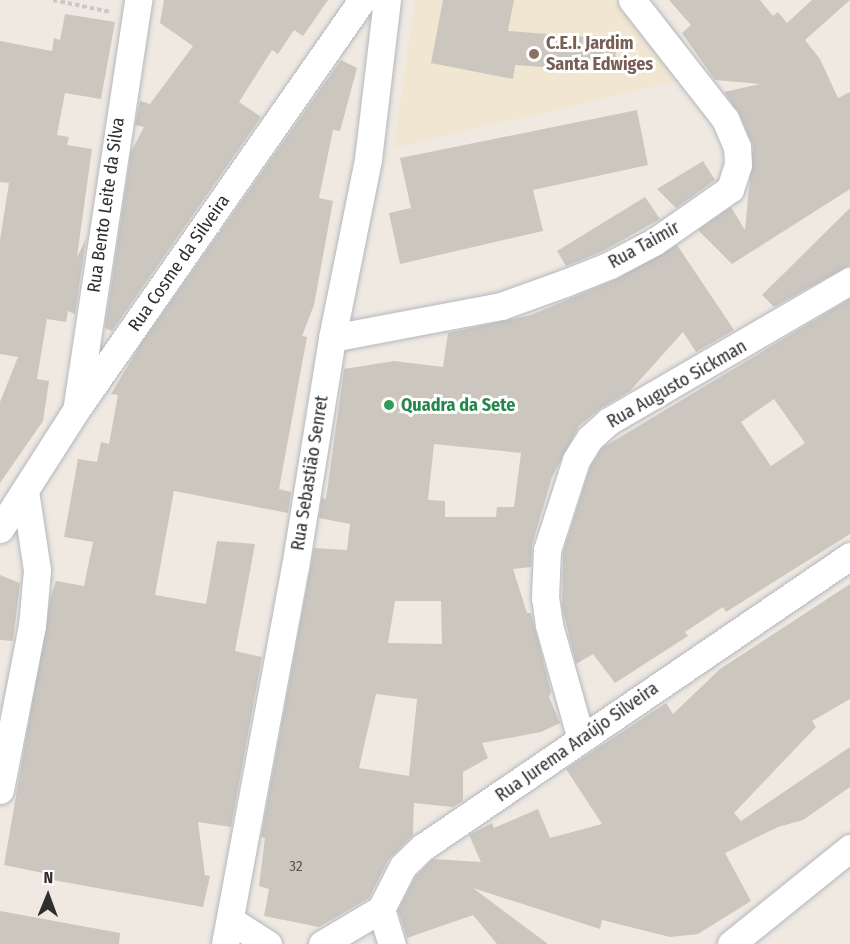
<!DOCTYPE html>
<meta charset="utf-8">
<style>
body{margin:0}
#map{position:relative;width:850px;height:944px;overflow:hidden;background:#efe9e1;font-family:"Fira Sans Condensed",sans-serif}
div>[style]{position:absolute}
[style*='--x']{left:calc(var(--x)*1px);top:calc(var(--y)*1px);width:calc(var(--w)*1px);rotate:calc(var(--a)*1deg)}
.education>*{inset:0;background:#f0e6d1}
.building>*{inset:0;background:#cbc7bf}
.path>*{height:4px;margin-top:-2px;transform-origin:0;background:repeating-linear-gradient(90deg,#c9c9c9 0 4.5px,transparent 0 7.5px)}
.roads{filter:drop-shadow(0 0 2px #b4b7c1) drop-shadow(0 0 2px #b4b7c1)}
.minor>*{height:27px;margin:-13.5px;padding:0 13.5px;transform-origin:13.5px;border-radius:13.5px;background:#fff}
.dots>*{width:16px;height:16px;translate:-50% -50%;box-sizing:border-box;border:3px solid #fff;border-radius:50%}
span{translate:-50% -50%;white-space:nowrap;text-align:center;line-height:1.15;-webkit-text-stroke:6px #fff;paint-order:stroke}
.number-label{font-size:15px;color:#555452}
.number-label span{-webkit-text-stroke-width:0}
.education-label{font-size:18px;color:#785e54;font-weight:700}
.left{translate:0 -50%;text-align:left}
.street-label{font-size:18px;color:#2e2e2e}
.leisure-label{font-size:18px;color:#27864d;font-weight:700}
.north{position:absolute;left:18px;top:866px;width:60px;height:60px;-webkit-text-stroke:4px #fff;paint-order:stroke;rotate:1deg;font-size:16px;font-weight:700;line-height:24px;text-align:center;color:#2e2e2e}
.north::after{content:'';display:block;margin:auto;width:21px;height:27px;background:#2e2e2e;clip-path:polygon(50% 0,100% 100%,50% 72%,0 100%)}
</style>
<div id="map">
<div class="education">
<i style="clip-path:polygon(415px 0,615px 0,681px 80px,394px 148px)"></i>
</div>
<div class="building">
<i style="clip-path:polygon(164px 0,328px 0,303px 36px,294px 30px,278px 54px,272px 50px,239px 102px,261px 117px,112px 331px,105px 328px,131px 152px,144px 127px,135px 125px,140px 101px,150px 104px,193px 46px,160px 23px)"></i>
<i style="clip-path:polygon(443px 0,514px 0,508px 31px,617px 39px,614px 72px,515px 65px,513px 79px,431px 63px)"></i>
<i style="clip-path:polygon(669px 0,760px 0,773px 16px,778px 12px,787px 23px,812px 0,850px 0,805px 40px,820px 59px,838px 98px,850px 92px,850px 189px,732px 264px,698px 230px,731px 207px,745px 230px,753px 146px,739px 113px,724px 92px,760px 84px,715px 80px,682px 33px,691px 25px)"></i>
<i style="clip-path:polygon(65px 14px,115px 22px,101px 99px,65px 93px,57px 135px,69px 137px,67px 145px,92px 149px,77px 257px,86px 239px,75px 314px,68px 311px,66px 322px,47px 319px,37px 379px,49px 381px,43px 421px,0 483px,0 402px,18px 357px,0 354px,0 240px,9px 183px,0 182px,0 41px,52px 51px,54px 38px,60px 40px)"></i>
<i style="clip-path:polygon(341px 60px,357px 68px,340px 131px,333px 130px,319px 198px,333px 201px,314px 305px,302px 336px,307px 337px,279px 489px,291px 492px,288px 513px,174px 491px,155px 595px,206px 604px,217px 541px,255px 544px,235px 651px,262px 657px,231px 827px,198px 822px,205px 875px,210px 876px,203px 907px,47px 879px,48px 874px,4px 865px,51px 596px,56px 581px,84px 586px,93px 542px,64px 537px,78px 459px,97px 462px,101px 442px,109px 444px,118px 395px,111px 394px,141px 344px)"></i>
<i style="clip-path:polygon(637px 110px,648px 165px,533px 190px,543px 231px,400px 264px,389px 213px,411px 208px,400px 158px)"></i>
<i style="clip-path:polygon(703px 161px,715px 180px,676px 208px,657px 189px)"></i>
<i style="clip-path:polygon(645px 197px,660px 219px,603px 251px,566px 266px,557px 251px)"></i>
<i style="clip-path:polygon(850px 208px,850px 265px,774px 307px,762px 295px)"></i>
<i style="clip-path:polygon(evenodd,677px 245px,734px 330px,696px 352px,683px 332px,630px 391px,601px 408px,579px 426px,552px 477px,532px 545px,531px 567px,513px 569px,527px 613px,531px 613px,551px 692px,549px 697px,560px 723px,541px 732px,482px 743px,488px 758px,463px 772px,463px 801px,453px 807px,414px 803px,413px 835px,389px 859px,369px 898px,319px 927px,264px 916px,269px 889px,259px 886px,265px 838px,261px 837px,314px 548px,347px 550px,350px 524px,319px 518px,322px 498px,326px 499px,344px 369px,394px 361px,443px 367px,448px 333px,531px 315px,617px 279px,677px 245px,434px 444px,521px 453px,514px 507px,497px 507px,496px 517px,445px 517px,445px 501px,428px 500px,434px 444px,677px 245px,395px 601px,441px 601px,442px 644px,388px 643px,395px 601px,677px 245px,376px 694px,417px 699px,409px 776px,359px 768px,376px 694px)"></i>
<i style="clip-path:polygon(evenodd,850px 299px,850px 534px,726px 612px,723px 607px,685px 632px,688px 636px,615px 683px,593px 654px,576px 664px,562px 607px,563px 553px,590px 467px,602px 448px,850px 299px,774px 399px,805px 443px,771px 466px,741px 422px,774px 399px)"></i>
<i style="clip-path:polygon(0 575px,20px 583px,13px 641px,0 640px)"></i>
<i style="clip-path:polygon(850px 584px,850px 699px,812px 721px,816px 727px,734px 813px,741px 821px,850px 747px,850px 787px,803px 820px,778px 827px,725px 853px,751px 901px,698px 934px,670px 937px,602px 920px,600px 929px,473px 888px,548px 944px,497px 944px,473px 915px,407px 938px,398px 910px,416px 876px,433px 859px,481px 862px,469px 835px,492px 823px,494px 828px,538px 809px,550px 838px,602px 824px,566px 769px,666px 703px,673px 714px,720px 669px)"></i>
<i style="clip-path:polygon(0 911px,120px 933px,119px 944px,0 944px)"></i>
</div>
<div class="path">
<i style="--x:53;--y:0;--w:59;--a:11.7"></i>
</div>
<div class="roads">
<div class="minor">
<i style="--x:332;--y:338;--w:172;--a:-10.7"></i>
<i style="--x:501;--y:306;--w:68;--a:-19.8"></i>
<i style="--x:565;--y:283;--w:48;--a:-21.8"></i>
<i style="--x:610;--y:265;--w:50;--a:-27.6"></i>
<i style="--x:654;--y:242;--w:93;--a:-34.9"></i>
<i style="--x:730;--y:189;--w:25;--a:-72"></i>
<i style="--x:738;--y:165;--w:18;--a:-93"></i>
<i style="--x:737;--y:147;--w:30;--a:-113"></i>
<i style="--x:725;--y:119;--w:151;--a:-128"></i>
<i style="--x:77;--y:405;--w:410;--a:-81.4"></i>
<i style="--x:0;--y:529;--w:141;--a:-57.4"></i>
<i style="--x:76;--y:410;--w:500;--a:-55.1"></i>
<i style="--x:581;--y:739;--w:118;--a:-105.7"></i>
<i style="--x:549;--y:625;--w:27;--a:-98"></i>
<i style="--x:545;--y:598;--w:48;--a:-87.6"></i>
<i style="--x:547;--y:550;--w:95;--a:-72.1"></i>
<i style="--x:576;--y:460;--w:26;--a:-58"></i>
<i style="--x:590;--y:438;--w:25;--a:-42"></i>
<i style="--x:609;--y:421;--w:279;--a:-30.2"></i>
<i style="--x:0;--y:790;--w:167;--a:-79"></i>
<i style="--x:32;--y:626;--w:56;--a:-84.9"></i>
<i style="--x:37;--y:570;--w:80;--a:-98.6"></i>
<i style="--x:381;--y:909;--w:37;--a:73"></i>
<i style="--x:230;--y:920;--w:45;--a:32.3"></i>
<i style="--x:225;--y:944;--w:383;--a:-79.5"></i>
<i style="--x:295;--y:567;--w:232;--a:-80.8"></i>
<i style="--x:332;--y:338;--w:183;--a:-78.6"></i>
<i style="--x:368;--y:159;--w:160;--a:-83.2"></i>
<i style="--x:322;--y:944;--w:69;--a:-30.7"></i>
<i style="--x:381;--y:909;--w:48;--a:-62.9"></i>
<i style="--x:403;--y:866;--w:28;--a:-44"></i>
<i style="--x:423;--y:847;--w:517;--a:-34.27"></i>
<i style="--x:731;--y:944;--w:153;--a:-38.9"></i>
</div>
</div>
<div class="dots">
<i style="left:534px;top:54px;background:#8d6e63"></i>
<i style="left:389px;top:405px;background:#2e9e5b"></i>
</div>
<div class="number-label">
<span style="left:296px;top:867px">32</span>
</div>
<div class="education-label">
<span class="left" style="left:546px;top:54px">C.E.I. Jardim<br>Santa Edwiges</span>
</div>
<div class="street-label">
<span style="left:106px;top:205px;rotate:-82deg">Rua Bento Leite da Silva</span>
<span style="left:644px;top:245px;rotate:-29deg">Rua Taimir</span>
<span style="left:179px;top:263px;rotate:-55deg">Rua Cosme da Silveira</span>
<span style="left:677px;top:384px;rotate:-30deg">Rua Augusto Sickman</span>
<span style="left:310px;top:473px;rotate:-81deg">Rua Sebastião Senret</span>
<span style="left:577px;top:742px;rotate:-35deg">Rua Jurema Araújo Silveira</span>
</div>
<div class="leisure-label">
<span class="left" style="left:401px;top:405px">Quadra da Sete</span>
</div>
<div class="north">N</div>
</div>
